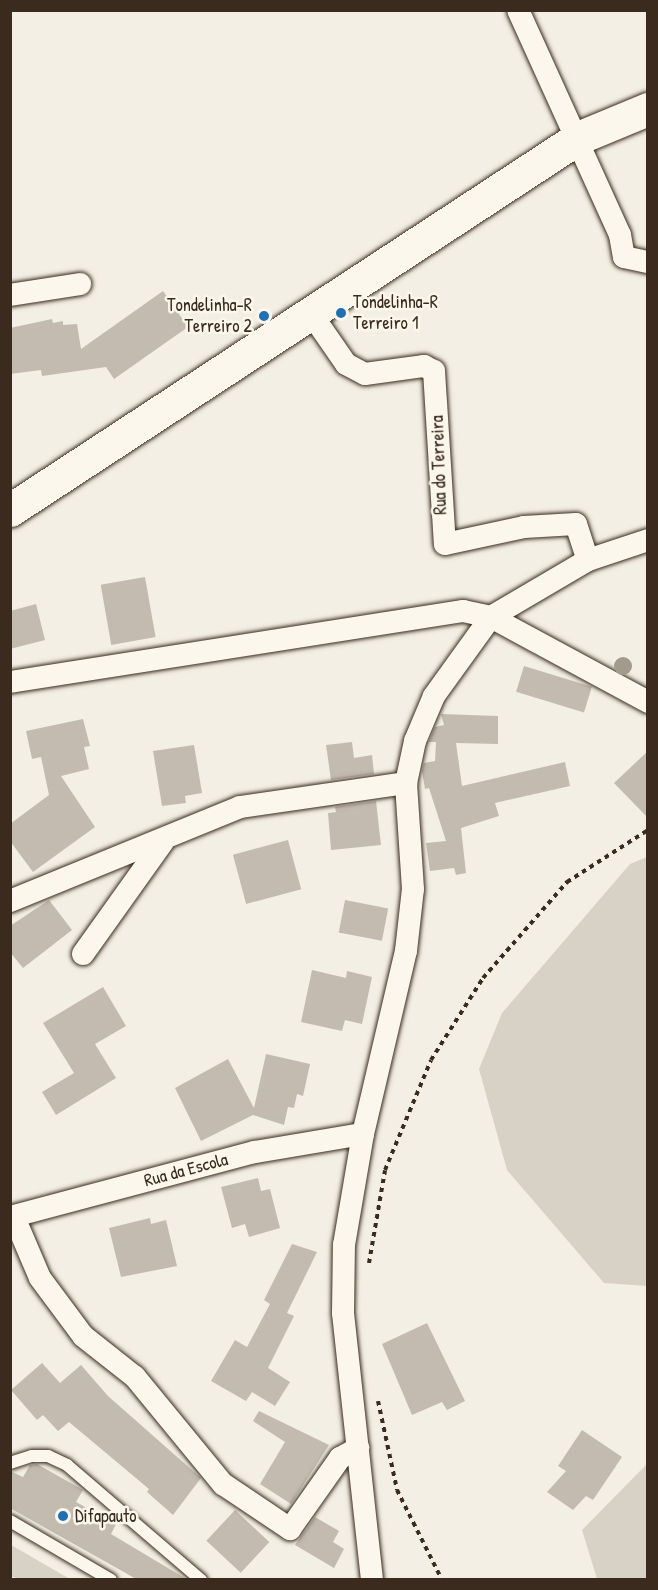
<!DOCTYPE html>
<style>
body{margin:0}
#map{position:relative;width:658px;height:1590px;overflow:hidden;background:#f3efe4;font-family:"Patrick Hand",sans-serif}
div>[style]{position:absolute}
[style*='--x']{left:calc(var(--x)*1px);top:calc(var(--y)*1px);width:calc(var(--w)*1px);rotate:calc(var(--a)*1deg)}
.green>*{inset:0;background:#d8d1c6}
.building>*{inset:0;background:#c3bbb0;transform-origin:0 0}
.path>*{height:4px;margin-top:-2px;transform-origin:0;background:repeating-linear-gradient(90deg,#3b2a1e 0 4.5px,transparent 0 9px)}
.roads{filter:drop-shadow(0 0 2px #3b2a1e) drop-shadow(0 0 2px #3b2a1e)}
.lane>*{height:12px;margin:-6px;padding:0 6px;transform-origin:6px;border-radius:6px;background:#fbf7ec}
.street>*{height:22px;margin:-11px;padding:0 11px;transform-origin:11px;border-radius:11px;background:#fbf7ec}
.primary>*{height:33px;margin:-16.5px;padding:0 16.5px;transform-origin:16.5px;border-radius:16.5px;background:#fbf7ec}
.trees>*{width:18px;height:18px;margin:-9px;border-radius:50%;background:#a39a8e}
.dots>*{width:16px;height:16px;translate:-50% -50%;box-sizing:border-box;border:3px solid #fbf7ec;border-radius:50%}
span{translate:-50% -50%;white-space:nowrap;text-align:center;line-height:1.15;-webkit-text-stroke:5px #fbf7ec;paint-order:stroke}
.poi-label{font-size:18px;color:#3b2a1e}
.left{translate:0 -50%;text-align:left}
.right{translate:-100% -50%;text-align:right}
.street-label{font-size:18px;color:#3b2a1e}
.frame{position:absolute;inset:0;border:12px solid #3b2a1e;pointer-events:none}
</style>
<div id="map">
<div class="green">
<i style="clip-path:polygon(647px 857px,647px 856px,647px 1286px,604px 1283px,507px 1170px,479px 1069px,502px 1013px,630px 864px)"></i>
<i style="clip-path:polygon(647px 1464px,647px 1579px,597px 1579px,582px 1530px)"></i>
<i style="clip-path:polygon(11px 1545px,70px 1579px,18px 1579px,11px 1576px)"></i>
</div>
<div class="building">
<i style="clip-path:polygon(163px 291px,188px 327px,114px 379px,106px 367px,42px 376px,41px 370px,10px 374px,10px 328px,52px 319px,53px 323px,63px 321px,63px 325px,77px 324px,81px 349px)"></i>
<i style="left:145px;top:577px;width:61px;height:45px;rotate:80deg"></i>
<i style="clip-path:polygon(36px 604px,45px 640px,10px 649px,10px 611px)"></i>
<i style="left:524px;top:666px;width:71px;height:27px;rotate:17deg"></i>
<i style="clip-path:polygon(441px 714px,498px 716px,498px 744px,456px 743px,462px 786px,565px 762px,570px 786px,495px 803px,499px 816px,461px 828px,466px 873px,456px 875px,454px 868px,430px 871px,426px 843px,446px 841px,429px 788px,425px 789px,422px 771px,424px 763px,435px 761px,436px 742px,429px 742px,435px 727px,444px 725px)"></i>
<i style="clip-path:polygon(83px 719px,90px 746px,84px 747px,89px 769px,61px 776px,95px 827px,33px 872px,10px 841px,10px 824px,49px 795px,41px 757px,32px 759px,26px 731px)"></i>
<i style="clip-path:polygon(352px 742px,354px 758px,372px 755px,374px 774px,331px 780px,326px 745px)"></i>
<i style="clip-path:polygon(194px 745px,202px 793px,185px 796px,186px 803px,162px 806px,153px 751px)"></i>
<i style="clip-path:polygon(648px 751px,648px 818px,614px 783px)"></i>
<i style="clip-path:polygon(376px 801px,381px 845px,331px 850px,328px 813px,336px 812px,335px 807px)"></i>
<i style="left:288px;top:840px;width:51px;height:57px;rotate:75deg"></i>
<i style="clip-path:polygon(49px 900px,72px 930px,23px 968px,10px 952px,10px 926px)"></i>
<i style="left:345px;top:900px;width:44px;height:33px;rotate:11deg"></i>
<i style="clip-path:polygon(312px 970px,346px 978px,347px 971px,372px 977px,362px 1024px,345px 1020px,342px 1031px,301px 1022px)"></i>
<i style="clip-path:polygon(103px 987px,126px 1026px,95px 1044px,116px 1078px,56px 1115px,42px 1092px,74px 1073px,43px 1023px)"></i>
<i style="clip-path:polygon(266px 1054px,310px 1064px,303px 1096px,297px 1094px,294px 1108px,288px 1107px,284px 1125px,253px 1115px,201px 1141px,175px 1088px,228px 1059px,254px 1108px)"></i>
<i style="clip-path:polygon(258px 1178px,261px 1191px,270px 1189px,280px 1228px,249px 1237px,245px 1224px,232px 1228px,221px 1187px)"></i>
<i style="clip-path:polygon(150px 1218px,151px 1224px,166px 1220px,177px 1266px,121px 1277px,109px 1228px)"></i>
<i style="clip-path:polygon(292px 1244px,317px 1252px,287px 1313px,294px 1316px,268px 1368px,290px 1382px,275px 1406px,252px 1392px,246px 1401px,211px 1381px,235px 1340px,247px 1347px,270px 1304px,264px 1300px)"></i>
<i style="clip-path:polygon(427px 1323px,465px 1401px,447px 1410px,442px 1402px,412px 1415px,382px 1344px)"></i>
<i style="clip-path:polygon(42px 1363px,60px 1383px,81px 1365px,108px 1396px,201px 1478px,173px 1515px,147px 1492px,149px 1489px,69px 1422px,58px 1431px,43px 1415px,37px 1420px,11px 1390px)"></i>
<i style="clip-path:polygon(259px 1411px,329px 1445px,291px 1504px,260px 1484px,285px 1442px,253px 1421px)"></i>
<i style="clip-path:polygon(582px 1430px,622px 1457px,593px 1500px,586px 1496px,573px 1510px,547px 1492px,566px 1471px,558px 1466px)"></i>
<i style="clip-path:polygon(37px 1464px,83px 1490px,76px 1502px,116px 1524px,111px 1534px,188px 1580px,138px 1580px,10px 1508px,10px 1471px,23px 1477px,30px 1465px)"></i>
<i style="left:235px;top:1510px;width:47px;height:42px;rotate:43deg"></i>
<i style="clip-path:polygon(315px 1517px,339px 1531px,333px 1542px,344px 1549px,334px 1568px,295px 1545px)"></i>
</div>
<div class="path">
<i style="--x:369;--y:1263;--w:94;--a:-80.2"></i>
<i style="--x:385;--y:1170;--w:119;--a:-67.3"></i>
<i style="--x:431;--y:1060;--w:97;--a:-57.6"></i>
<i style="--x:483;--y:978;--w:128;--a:-48.8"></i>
<i style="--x:567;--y:882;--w:96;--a:-32.7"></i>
<i style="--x:378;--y:1401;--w:91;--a:77.9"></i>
<i style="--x:397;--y:1490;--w:101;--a:63.4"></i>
</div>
<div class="roads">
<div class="lane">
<i style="--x:10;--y:1463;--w:23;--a:-18"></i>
<i style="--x:32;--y:1456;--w:16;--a:0"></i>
<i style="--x:48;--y:1456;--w:21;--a:25"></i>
<i style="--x:67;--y:1465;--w:177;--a:40.6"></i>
<i style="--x:10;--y:1521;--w:117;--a:30.3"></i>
</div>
<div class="street">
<i style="--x:518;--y:10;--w:247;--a:65.6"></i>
<i style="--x:620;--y:235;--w:22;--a:80"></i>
<i style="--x:624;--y:257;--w:25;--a:12"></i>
<i style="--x:10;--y:295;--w:71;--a:-8.9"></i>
<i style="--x:310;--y:312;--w:63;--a:55.3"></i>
<i style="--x:346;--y:364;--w:21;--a:28"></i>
<i style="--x:365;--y:374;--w:60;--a:-7.7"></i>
<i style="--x:424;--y:366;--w:11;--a:27"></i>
<i style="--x:434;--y:371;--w:173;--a:86.4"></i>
<i style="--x:445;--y:544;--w:81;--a:-12.1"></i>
<i style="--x:524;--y:527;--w:52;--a:-3.3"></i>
<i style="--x:576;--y:524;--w:38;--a:72"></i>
<i style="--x:10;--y:682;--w:459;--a:-8.9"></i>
<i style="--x:463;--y:611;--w:29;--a:12"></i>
<i style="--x:491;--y:617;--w:179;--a:28.4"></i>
<i style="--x:10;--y:901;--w:248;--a:-22.2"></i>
<i style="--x:240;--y:807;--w:168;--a:-8.2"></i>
<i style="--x:83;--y:954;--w:138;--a:-54.5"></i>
<i style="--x:10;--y:1217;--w:253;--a:-14.9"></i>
<i style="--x:255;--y:1152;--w:109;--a:-9.5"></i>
<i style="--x:14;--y:1217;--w:66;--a:66.9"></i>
<i style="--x:40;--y:1278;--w:72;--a:53.4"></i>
<i style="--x:83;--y:1336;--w:66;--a:38.3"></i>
<i style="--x:135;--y:1377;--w:139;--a:50.6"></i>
<i style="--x:223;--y:1484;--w:81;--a:33.9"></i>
<i style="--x:290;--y:1529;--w:87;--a:-54.8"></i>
<i style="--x:340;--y:1458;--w:21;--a:-29"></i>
<i style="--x:372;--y:1580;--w:269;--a:-96.2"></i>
<i style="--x:343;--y:1313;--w:68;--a:-89.2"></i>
<i style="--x:344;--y:1245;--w:113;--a:-80.3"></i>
<i style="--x:363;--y:1134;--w:188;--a:-76.8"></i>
<i style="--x:406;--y:951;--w:62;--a:-83.6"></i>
<i style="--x:413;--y:889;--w:106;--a:-93.8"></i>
<i style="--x:406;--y:783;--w:43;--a:-77.9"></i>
<i style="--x:415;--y:741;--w:49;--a:-67.1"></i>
<i style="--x:434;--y:696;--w:97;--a:-54.2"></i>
<i style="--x:491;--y:617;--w:113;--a:-30.4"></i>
<i style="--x:588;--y:560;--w:63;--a:-18.4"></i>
</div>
<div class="primary">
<i style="--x:10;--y:510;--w:679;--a:-33.22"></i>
<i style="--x:578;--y:138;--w:76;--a:-22.5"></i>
</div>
</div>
<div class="trees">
<i style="left:623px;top:666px"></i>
</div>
<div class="dots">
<i style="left:341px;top:313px;background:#1f6fb2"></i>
<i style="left:264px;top:316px;background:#1f6fb2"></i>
<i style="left:63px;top:1516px;background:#1f6fb2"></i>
</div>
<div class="poi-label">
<span class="left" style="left:353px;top:313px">Tondelinha-R<br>Terreiro 1</span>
<span class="right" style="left:252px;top:316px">Tondelinha-R<br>Terreiro 2</span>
<span class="left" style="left:75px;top:1516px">Difapauto</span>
</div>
<div class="street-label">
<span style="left:439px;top:465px;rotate:-92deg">Rua do Terreira</span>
<span style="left:186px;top:1170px;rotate:-15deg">Rua da Escola</span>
</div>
<div class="frame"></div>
</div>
